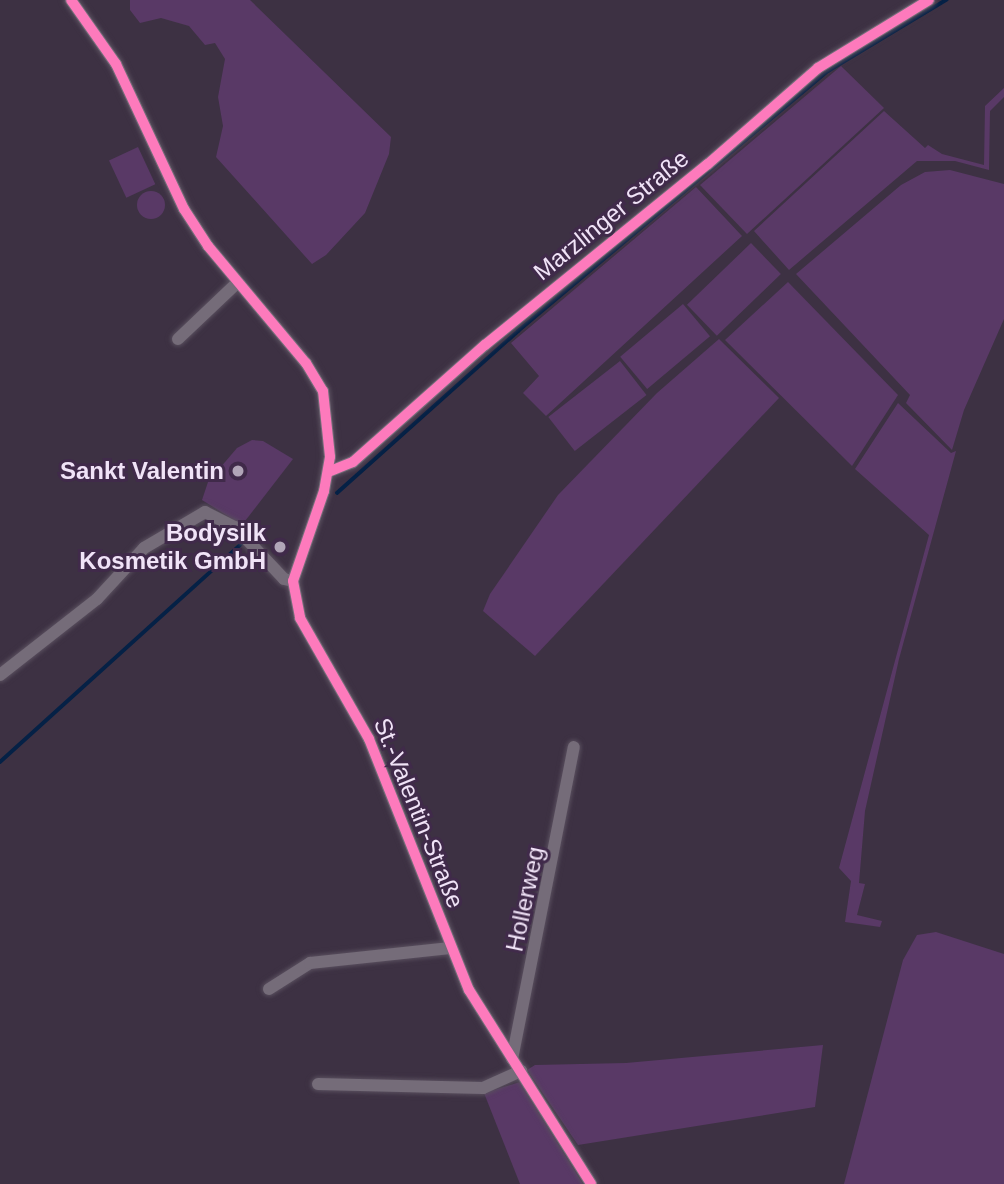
<!DOCTYPE html>
<meta charset="utf-8">
<style>
body{margin:0}
#map{position:relative;width:1004px;height:1184px;overflow:hidden;background:#3d3143;font-family:Arial,sans-serif}
div>[style]{position:absolute}
[style*='--x']{left:calc(var(--x)*1px);top:calc(var(--y)*1px);width:calc(var(--w)*1px);rotate:calc(var(--a)*1deg)}
.green>*{inset:0;background:#593966;transform-origin:0 0}
.round{border-radius:50%}
.stream>*{height:3.5px;margin:-1.75px;padding:0 1.75px;transform-origin:1.75px;border-radius:1.75px;background:#052146}
.roads{filter:drop-shadow(0 0 2px #594f5e) drop-shadow(0 0 2px #594f5e)}
.street>*{height:12px;margin:-6px;padding:0 6px;transform-origin:6px;border-radius:6px;background:#756c79}
.cycleway>*{height:10px;margin:-5px;padding:0 5px;transform-origin:5px;border-radius:5px;background:#fd7abc}
.dots>*{width:19px;height:19px;translate:-50% -50%;box-sizing:border-box;border:4px solid #402a4a;border-radius:50%}
span{translate:-50% -50%;white-space:nowrap;text-align:center;line-height:1.15;-webkit-text-stroke:6px #402a4a;paint-order:stroke}
.street-label{font-size:24px;color:#f0e3f7}
.poi-label{font-size:24px;color:#f0e3f7;font-weight:700}
.right{translate:-100% -50%;text-align:right}
</style>
<div id="map">
<div class="green">
<i style="clip-path:polygon(130px 0,250px 0,391px 137px,389px 154px,365px 213px,326px 255px,312px 264px,216px 157px,223px 126px,218px 97px,225px 59px,215px 43px,205px 45px,189px 26px,161px 18px,140px 23px,130px 10px)"></i>
<i style="clip-path:polygon(841px 66px,884px 108px,747px 234px,700px 185px)"></i>
<i style="clip-path:polygon(1004px 88px,1004px 97px,990px 111px,989px 170px,955px 161px,917px 161px,789px 270px,754px 231px,884px 111px,925px 148px,928px 145px,942px 154px,984px 165px,985px 106px)"></i>
<i style="left:138px;top:147px;width:41px;height:32px;rotate:65deg"></i>
<i style="clip-path:polygon(950px 170px,1004px 184px,1004px 319px,964px 410px,952px 450px,906px 403px,910px 395px,796px 274px,901px 185px,925px 172px)"></i>
<i style="clip-path:polygon(696px 187px,742px 236px,546px 416px,523px 393px,539px 376px,511px 343px)"></i>
<i class="round" style="left:137px;top:191px;width:28px;height:28px"></i>
<i style="left:751px;top:243px;width:43px;height:89px;rotate:46deg"></i>
<i style="clip-path:polygon(788px 282px,898px 395px,852px 466px,725px 340px)"></i>
<i style="left:683px;top:304px;width:42px;height:82px;rotate:50deg"></i>
<i style="clip-path:polygon(719px 339px,779px 398px,535px 656px,483px 611px,490px 594px,558px 495px,657px 393px)"></i>
<i style="left:620px;top:361px;width:43px;height:91px;rotate:52deg"></i>
<i style="clip-path:polygon(898px 403px,951px 453px,956px 451px,899px 659px,865px 811px,859px 883px,865px 884px,857px 915px,882px 921px,880px 927px,845px 922px,851px 881px,839px 868px,929px 535px,855px 469px)"></i>
<i style="clip-path:polygon(252px 440px,263px 441px,293px 459px,242px 525px,202px 500px,208px 482px,237px 448px)"></i>
<i style="clip-path:polygon(936px 932px,1004px 954px,1004px 1184px,844px 1184px,903px 960px,917px 935px)"></i>
<i style="clip-path:polygon(823px 1045px,815px 1107px,578px 1145px,527px 1070px,535px 1065px,626px 1063px)"></i>
<i style="clip-path:polygon(520px 1082px,583px 1184px,520px 1184px,484px 1093px)"></i>
</div>
<div class="stream">
<i style="--x:337;--y:493;--w:243;--a:-41.8"></i>
<i style="--x:518;--y:331;--w:405;--a:-40"></i>
<i style="--x:828;--y:71;--w:138;--a:-31"></i>
<i style="--x:0;--y:762;--w:330;--a:-42.1"></i>
</div>
<div class="roads">
<div class="street">
<i style="--x:71;--y:0;--w:78;--a:54.9"></i>
<i style="--x:116;--y:64;--w:160;--a:64.9"></i>
<i style="--x:184;--y:209;--w:44;--a:57"></i>
<i style="--x:208;--y:246;--w:153;--a:50.1"></i>
<i style="--x:306;--y:363;--w:33;--a:59"></i>
<i style="--x:323;--y:391;--w:66;--a:83.9"></i>
<i style="--x:330;--y:457;--w:35;--a:100"></i>
<i style="--x:324;--y:491;--w:95;--a:109"></i>
<i style="--x:293;--y:581;--w:38;--a:79"></i>
<i style="--x:300;--y:618;--w:139;--a:60.3"></i>
<i style="--x:369;--y:739;--w:270;--a:68.3"></i>
<i style="--x:469;--y:990;--w:229;--a:57.8"></i>
<i style="--x:178;--y:339;--w:80;--a:-43.5"></i>
<i style="--x:328;--y:472;--w:27;--a:-22"></i>
<i style="--x:353;--y:462;--w:176;--a:-41.6"></i>
<i style="--x:485;--y:345;--w:287;--a:-39.1"></i>
<i style="--x:708;--y:164;--w:146;--a:-41.1"></i>
<i style="--x:818;--y:68;--w:130;--a:-31.5"></i>
<i style="--x:0;--y:675;--w:123;--a:-38.1"></i>
<i style="--x:97;--y:599;--w:69;--a:-47.3"></i>
<i style="--x:144;--y:548;--w:71;--a:-30.5"></i>
<i style="--x:205;--y:512;--w:34;--a:27"></i>
<i style="--x:235;--y:527;--w:71;--a:46.7"></i>
<i style="--x:284;--y:579;--w:9;--a:13"></i>
<i style="--x:269;--y:989;--w:49;--a:-32.4"></i>
<i style="--x:310;--y:963;--w:141;--a:-6.1"></i>
<i style="--x:512;--y:1059;--w:318;--a:-78.8"></i>
<i style="--x:318;--y:1084;--w:165;--a:1.4"></i>
<i style="--x:483;--y:1088;--w:42;--a:-24.1"></i>
</div>
</div>
<div class="cycleway">
<i style="--x:71;--y:0;--w:78;--a:54.9"></i>
<i style="--x:116;--y:64;--w:160;--a:64.9"></i>
<i style="--x:184;--y:209;--w:44;--a:57"></i>
<i style="--x:208;--y:246;--w:153;--a:50.1"></i>
<i style="--x:306;--y:363;--w:33;--a:59"></i>
<i style="--x:323;--y:391;--w:66;--a:83.9"></i>
<i style="--x:330;--y:457;--w:35;--a:100"></i>
<i style="--x:324;--y:491;--w:95;--a:109"></i>
<i style="--x:293;--y:581;--w:38;--a:79"></i>
<i style="--x:300;--y:618;--w:139;--a:60.3"></i>
<i style="--x:369;--y:739;--w:270;--a:68.3"></i>
<i style="--x:469;--y:990;--w:229;--a:57.8"></i>
<i style="--x:328;--y:472;--w:27;--a:-22"></i>
<i style="--x:353;--y:462;--w:176;--a:-41.6"></i>
<i style="--x:485;--y:345;--w:287;--a:-39.1"></i>
<i style="--x:708;--y:164;--w:146;--a:-41.1"></i>
<i style="--x:818;--y:68;--w:130;--a:-31.5"></i>
</div>
<div class="dots">
<i style="left:238px;top:471px;background:#b1a5b8"></i>
<i style="left:280px;top:547px;background:#b1a5b8"></i>
</div>
<div class="street-label">
<span style="left:611px;top:215px;rotate:-39deg">Marzlinger Straße</span>
<span style="left:419px;top:813px;rotate:68deg">St.-Valentin-Straße</span>
<span style="left:525px;top:899px;rotate:-78deg">Hollerweg</span>
</div>
<div class="poi-label">
<span class="right" style="left:224px;top:471px">Sankt Valentin</span>
<span class="right" style="left:266px;top:547px">Bodysilk<br>Kosmetik GmbH</span>
</div>
</div>
